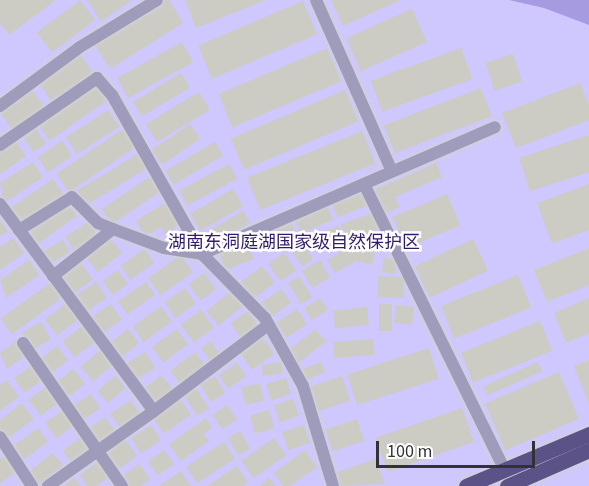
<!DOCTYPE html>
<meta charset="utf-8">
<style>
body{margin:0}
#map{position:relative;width:589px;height:486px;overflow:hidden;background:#f4f4fb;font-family:"Source Sans 3","Noto Sans SC",sans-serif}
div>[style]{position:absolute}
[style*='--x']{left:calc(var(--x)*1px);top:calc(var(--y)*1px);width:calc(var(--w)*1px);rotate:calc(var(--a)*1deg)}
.green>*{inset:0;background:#cfc8fe;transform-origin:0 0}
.water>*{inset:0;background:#a69be1}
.building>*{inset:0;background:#cccbc4;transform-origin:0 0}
.roads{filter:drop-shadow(0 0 2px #d1d1d7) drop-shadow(0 0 2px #d1d1d7)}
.minor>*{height:12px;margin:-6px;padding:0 6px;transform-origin:6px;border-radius:6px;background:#9f9bbb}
.primary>*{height:15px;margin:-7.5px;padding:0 7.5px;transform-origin:7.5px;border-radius:7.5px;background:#5b5287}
span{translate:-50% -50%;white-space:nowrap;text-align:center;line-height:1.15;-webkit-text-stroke:5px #fff;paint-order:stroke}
.park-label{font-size:18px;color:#331b6b}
.scale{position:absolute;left:376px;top:441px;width:159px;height:27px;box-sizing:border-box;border:3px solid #323134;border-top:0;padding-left:8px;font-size:18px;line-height:21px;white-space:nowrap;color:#323134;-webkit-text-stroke:4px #fff;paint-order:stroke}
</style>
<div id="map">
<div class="green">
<i style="left:0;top:0;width:589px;height:486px"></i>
</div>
<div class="water">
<i style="clip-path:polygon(509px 0,589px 0,589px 25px,544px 8px)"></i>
</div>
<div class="building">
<i style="clip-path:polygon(0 0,56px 0,9px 35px,0 23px)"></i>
<i style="left:80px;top:0;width:25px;height:54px;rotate:53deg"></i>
<i style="clip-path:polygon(87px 0,132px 0,101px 21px)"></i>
<i style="clip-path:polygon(165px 0,169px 0,183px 23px,110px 69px,94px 44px)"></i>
<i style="clip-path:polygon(185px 0,266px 0,196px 28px)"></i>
<i style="clip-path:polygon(331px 0,400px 0,343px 26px)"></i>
<i style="left:303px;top:1px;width:36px;height:114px;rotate:67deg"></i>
<i style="left:412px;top:9px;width:36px;height:72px;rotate:66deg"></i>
<i style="left:182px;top:42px;width:23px;height:74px;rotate:61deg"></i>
<i style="left:327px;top:48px;width:36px;height:118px;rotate:67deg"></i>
<i style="left:461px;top:48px;width:33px;height:96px;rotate:70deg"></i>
<i style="left:80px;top:54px;width:23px;height:50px;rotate:56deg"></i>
<i style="left:513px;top:54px;width:29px;height:29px;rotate:72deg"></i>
<i style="left:181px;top:73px;width:17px;height:56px;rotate:59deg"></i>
<i style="clip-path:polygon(580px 83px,589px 105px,589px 120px,516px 148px,502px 113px)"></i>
<i style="left:96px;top:85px;width:19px;height:70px;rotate:55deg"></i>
<i style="left:481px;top:88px;width:30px;height:104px;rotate:69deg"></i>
<i style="left:32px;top:90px;width:22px;height:39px;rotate:54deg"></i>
<i style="left:345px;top:90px;width:34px;height:124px;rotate:67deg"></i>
<i style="left:199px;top:92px;width:21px;height:62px;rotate:59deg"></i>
<i style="left:108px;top:110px;width:20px;height:50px;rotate:57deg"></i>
<i style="left:190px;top:124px;width:18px;height:46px;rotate:56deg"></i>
<i style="left:36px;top:129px;width:18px;height:15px;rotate:56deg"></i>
<i style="left:123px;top:129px;width:22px;height:80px;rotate:56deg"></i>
<i style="left:362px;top:131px;width:35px;height:124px;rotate:68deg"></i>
<i style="clip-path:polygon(589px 135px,589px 172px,530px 191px,519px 158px)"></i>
<i style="clip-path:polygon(15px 140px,26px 156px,0 174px,0 151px)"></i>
<i style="left:62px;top:141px;width:18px;height:29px;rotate:56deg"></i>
<i style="left:215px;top:142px;width:16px;height:57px;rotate:60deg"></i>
<i style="left:138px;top:154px;width:17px;height:73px;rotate:59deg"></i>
<i style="clip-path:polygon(33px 162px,43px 177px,4px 203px,0 183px)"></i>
<i style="clip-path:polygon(436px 163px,442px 177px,395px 197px,400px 207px,384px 214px,374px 190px)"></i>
<i style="left:229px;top:164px;width:17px;height:56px;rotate:62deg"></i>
<i style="left:151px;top:176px;width:18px;height:59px;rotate:56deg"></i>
<i style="left:53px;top:179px;width:18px;height:55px;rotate:56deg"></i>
<i style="clip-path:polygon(589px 184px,589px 230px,552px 244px,537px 203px)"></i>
<i style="left:233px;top:189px;width:20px;height:49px;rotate:60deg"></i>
<i style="left:364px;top:192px;width:14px;height:34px;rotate:69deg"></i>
<i style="left:447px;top:194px;width:34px;height:59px;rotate:67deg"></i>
<i style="left:67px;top:202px;width:17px;height:49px;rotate:54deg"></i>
<i style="clip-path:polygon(166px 202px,180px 224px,165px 234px,161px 227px,146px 236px,136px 221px)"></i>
<i style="left:327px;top:205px;width:16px;height:35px;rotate:68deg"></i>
<i style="left:243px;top:211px;width:14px;height:42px;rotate:60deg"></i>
<i style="left:373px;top:213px;width:18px;height:34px;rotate:71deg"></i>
<i style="left:291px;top:219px;width:19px;height:35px;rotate:72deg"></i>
<i style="clip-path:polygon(0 220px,8px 231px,0 237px)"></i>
<i style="left:88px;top:222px;width:17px;height:27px;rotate:57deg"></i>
<i style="left:339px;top:226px;width:17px;height:31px;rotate:73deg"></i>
<i style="clip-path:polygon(13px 238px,24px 253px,0 270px,0 247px)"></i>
<i style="left:110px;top:238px;width:19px;height:31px;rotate:51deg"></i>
<i style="left:473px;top:239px;width:35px;height:64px;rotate:65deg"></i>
<i style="left:63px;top:240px;width:14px;height:26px;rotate:60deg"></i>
<i style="left:247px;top:242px;width:18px;height:30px;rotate:68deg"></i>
<i style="left:303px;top:245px;width:17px;height:13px;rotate:54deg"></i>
<i style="clip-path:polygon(352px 246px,375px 252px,372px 265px,356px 261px,335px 273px,327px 260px)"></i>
<i style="clip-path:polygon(589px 248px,589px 285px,547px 302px,534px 270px)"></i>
<i style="left:144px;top:249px;width:17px;height:29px;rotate:54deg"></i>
<i style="left:284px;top:253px;width:21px;height:19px;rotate:55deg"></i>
<i style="left:181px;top:255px;width:21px;height:40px;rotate:55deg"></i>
<i style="left:384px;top:258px;width:13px;height:14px;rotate:9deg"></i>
<i style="clip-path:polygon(29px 260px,39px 275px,6px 298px,0 280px)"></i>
<i style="left:79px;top:260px;width:24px;height:23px;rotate:54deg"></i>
<i style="left:320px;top:260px;width:20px;height:21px;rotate:60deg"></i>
<i style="left:262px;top:266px;width:21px;height:27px;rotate:53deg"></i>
<i style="left:118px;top:270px;width:17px;height:19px;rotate:54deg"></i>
<i style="left:204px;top:273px;width:20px;height:19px;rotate:53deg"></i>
<i style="left:518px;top:275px;width:35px;height:83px;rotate:68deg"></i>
<i style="left:299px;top:276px;width:25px;height:13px;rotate:58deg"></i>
<i style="left:378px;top:276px;width:26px;height:21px;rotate:2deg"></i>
<i style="left:96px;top:282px;width:19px;height:25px;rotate:55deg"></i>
<i style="left:146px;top:282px;width:16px;height:34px;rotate:55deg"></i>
<i style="left:50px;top:283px;width:19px;height:61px;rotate:54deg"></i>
<i style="left:185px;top:288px;width:19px;height:25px;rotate:55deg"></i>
<i style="left:281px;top:289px;width:17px;height:26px;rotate:54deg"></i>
<i style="left:230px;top:292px;width:19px;height:30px;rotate:51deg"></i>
<i style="left:320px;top:298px;width:14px;height:19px;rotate:56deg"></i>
<i style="clip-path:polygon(589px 298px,589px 333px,566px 343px,554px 313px)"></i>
<i style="left:68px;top:302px;width:20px;height:29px;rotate:53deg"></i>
<i style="left:111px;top:304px;width:19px;height:23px;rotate:55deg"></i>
<i style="left:379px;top:304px;width:13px;height:27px"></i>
<i style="left:396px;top:305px;width:18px;height:18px;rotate:6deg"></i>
<i style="left:161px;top:306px;width:19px;height:35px;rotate:54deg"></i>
<i style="left:367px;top:307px;width:18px;height:34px;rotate:84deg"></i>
<i style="left:297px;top:309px;width:18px;height:25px;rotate:56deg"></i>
<i style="left:201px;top:310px;width:22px;height:25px;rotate:54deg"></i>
<i style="left:248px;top:311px;width:23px;height:21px;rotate:56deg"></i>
<i style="left:540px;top:321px;width:32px;height:85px;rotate:68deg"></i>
<i style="left:41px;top:322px;width:20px;height:22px;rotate:60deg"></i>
<i style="left:84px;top:325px;width:20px;height:27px;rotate:53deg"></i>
<i style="left:128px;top:329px;width:18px;height:22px;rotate:52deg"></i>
<i style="left:177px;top:329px;width:19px;height:31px;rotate:54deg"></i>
<i style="left:316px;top:329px;width:16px;height:34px;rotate:52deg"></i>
<i style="left:262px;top:337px;width:21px;height:27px;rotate:55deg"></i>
<i style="left:373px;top:339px;width:16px;height:40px;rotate:86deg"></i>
<i style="clip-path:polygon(16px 341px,26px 355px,7px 369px,0 353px)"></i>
<i style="left:211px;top:341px;width:21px;height:12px;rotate:55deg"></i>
<i style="left:57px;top:346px;width:18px;height:22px;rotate:52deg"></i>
<i style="left:429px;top:348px;width:32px;height:86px;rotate:72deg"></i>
<i style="left:101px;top:350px;width:19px;height:26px;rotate:51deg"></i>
<i style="left:145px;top:352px;width:19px;height:22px;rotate:58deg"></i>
<i style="left:195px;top:352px;width:20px;height:31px;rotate:53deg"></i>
<i style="clip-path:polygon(589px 360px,589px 404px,574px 366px)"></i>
<i style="left:281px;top:362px;width:11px;height:20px;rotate:80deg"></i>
<i style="left:321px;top:362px;width:11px;height:21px;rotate:68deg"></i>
<i style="left:538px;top:362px;width:10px;height:60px;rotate:66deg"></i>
<i style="left:237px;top:363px;width:16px;height:22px;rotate:55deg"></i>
<i style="left:33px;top:365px;width:18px;height:23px;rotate:56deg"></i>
<i style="left:73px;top:369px;width:19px;height:24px;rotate:51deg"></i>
<i style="left:559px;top:372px;width:51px;height:80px;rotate:67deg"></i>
<i style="left:161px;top:375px;width:19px;height:21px;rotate:51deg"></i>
<i style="left:115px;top:376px;width:16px;height:23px;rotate:50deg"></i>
<i style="left:215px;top:376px;width:20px;height:17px;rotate:60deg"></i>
<i style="left:342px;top:376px;width:26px;height:34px;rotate:72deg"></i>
<i style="left:286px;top:378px;width:17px;height:21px;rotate:73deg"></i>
<i style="clip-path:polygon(7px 380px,19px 397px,0 411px,0 385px)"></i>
<i style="left:260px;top:383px;width:18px;height:19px;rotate:77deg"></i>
<i style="left:47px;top:386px;width:20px;height:23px;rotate:53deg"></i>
<i style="left:196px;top:388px;width:24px;height:14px;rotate:57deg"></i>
<i style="left:91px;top:394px;width:17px;height:22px;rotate:57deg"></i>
<i style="left:180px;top:399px;width:19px;height:33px;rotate:55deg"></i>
<i style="left:293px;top:399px;width:18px;height:20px;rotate:71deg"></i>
<i style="left:130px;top:400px;width:17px;height:24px;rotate:54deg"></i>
<i style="clip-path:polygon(22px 403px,34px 419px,7px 439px,0 429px,0 420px)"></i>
<i style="left:227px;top:405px;width:17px;height:18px;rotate:54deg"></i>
<i style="left:462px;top:408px;width:36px;height:91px;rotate:71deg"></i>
<i style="left:63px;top:410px;width:19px;height:22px;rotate:54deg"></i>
<i style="left:269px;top:410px;width:19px;height:20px;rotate:74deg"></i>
<i style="left:105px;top:417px;width:19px;height:22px;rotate:54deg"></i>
<i style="clip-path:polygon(206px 418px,212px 428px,203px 434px,209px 441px,181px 461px,169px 444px)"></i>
<i style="left:357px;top:419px;width:23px;height:33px;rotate:72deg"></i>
<i style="left:151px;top:425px;width:18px;height:24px;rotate:56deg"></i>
<i style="left:304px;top:425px;width:19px;height:23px;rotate:72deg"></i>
<i style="left:38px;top:428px;width:17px;height:30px;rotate:54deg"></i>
<i style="left:240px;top:431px;width:20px;height:14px;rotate:60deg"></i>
<i style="left:81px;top:437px;width:15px;height:23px;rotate:53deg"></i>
<i style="left:124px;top:438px;width:22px;height:24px;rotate:54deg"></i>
<i style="left:274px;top:438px;width:21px;height:40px;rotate:55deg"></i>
<i style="left:224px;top:442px;width:20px;height:45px;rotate:57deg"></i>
<i style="left:164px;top:450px;width:17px;height:20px;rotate:54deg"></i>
<i style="clip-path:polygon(305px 450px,317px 467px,290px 486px,283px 486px,274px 473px)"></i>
<i style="left:53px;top:453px;width:16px;height:30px;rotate:52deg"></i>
<i style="clip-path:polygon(6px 455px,17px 471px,0 483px,0 459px)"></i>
<i style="clip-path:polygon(375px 459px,385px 484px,340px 486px,336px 473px)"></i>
<i style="clip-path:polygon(99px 461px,110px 476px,96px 486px,87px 486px,80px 475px)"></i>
<i style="clip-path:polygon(139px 464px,150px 479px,141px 486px,127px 486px,121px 478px)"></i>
<i style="clip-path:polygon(237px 466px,248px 482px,243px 486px,207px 486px)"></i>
<i style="clip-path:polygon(181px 471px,191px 486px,159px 486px)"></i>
<i style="clip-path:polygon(74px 478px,80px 486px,63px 486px)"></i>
<i style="clip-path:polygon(269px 478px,276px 486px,259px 486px)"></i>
</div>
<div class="roads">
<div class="minor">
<i style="--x:316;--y:0;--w:185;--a:66.1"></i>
<i style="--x:0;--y:106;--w:99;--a:-36.4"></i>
<i style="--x:80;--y:47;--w:90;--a:-31.4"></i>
<i style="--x:0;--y:145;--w:118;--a:-34.6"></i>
<i style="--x:97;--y:78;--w:23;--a:49"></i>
<i style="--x:112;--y:95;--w:183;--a:60.5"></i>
<i style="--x:202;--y:254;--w:90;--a:45.5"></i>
<i style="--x:265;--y:318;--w:78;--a:60.8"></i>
<i style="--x:303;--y:386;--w:104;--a:73.3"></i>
<i style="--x:364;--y:184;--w:318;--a:63.8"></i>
<i style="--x:0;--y:204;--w:258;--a:53.4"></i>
<i style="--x:154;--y:411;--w:130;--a:144.7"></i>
<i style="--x:19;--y:230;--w:62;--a:-31.9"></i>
<i style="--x:72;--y:197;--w:37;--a:45"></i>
<i style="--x:98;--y:223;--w:16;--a:22"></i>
<i style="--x:113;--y:229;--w:54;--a:20.4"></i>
<i style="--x:164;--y:248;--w:38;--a:9"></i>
<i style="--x:202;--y:254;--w:319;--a:-23.4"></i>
<i style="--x:53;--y:276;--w:76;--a:-38.1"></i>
<i style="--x:23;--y:343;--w:174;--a:55.3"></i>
<i style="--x:154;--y:411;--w:143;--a:-37"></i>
<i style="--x:0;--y:437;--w:59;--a:56.9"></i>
</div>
<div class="primary">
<i style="--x:466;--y:486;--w:134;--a:-22.9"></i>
<i style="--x:507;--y:486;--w:90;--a:-23.7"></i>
</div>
</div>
<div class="park-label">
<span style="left:294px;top:243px">湖南东洞庭湖国家级自然保护区</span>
</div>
<div class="scale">100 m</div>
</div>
